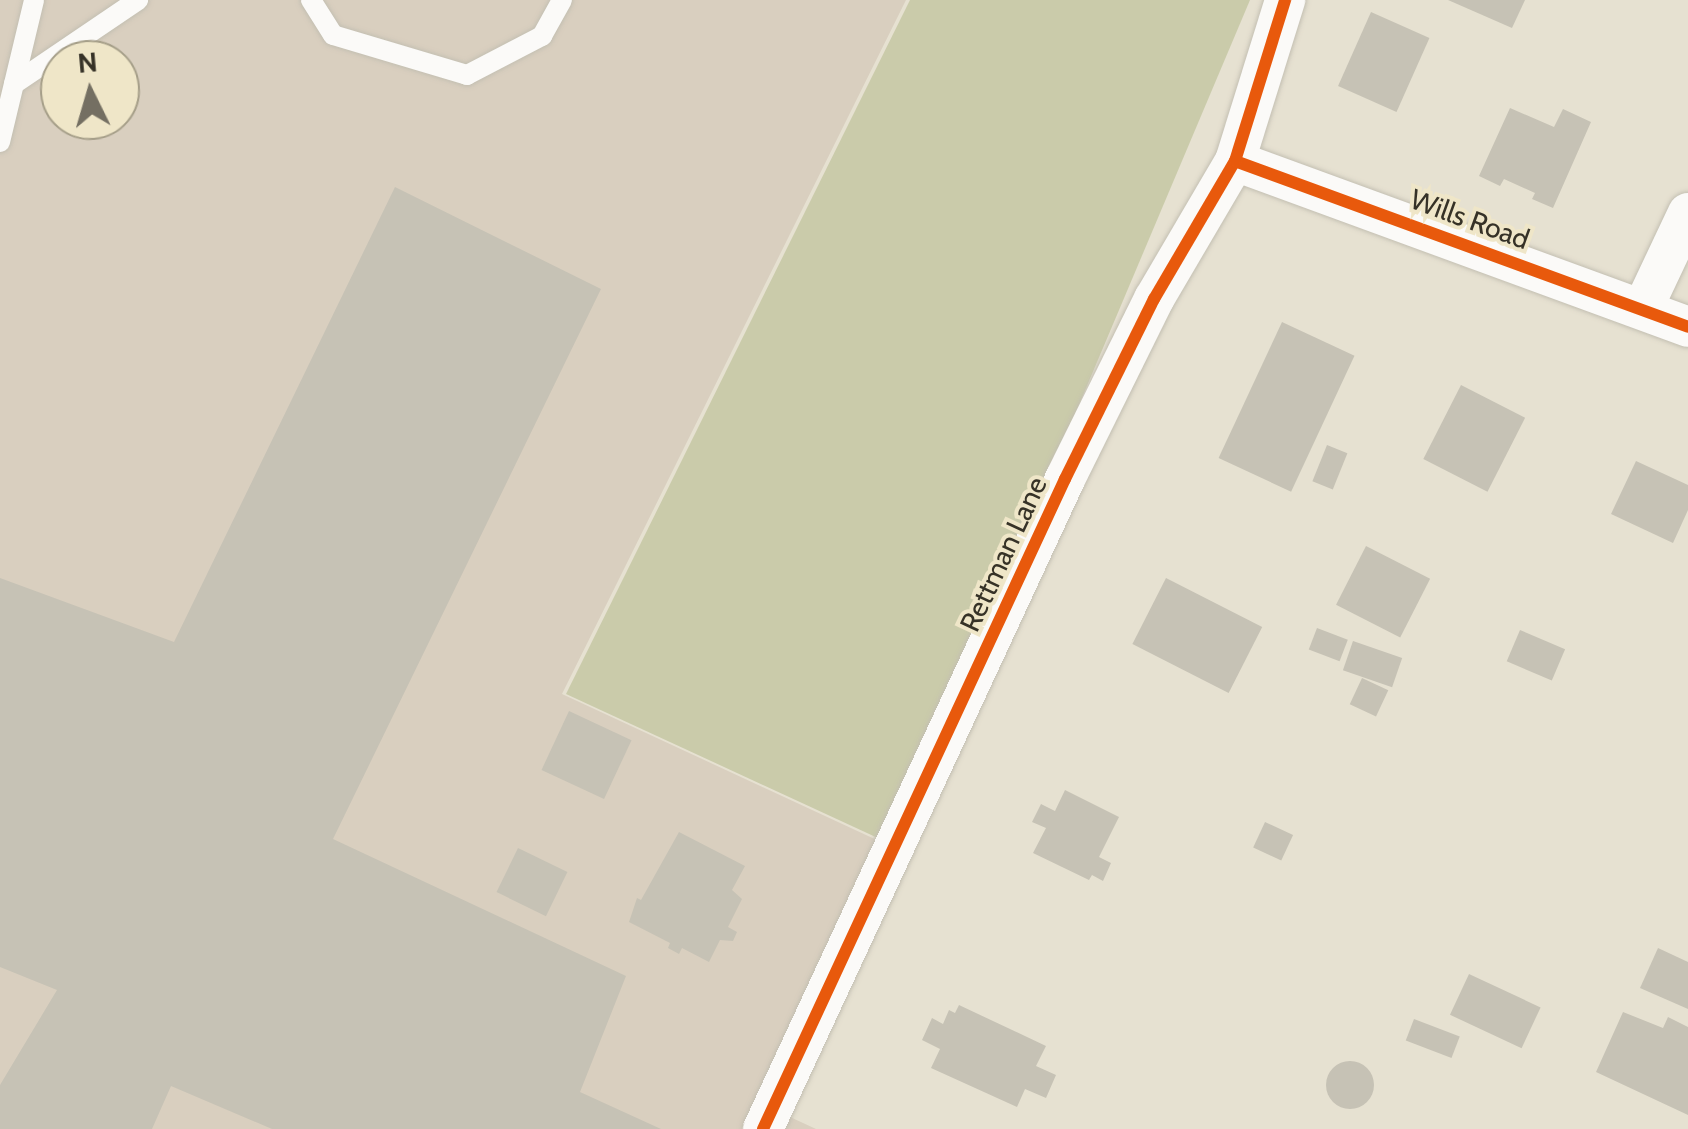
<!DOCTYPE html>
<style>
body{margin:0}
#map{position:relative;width:1688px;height:1129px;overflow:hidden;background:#e6e1d1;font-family:Cabin,sans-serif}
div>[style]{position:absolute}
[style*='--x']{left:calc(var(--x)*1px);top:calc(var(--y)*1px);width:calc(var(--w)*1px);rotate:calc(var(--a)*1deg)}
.industrial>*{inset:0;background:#d9cfbf}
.green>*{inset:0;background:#cacbaa}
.building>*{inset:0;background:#c6c2b5;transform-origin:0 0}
.round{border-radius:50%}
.roads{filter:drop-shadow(0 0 2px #c3bfb2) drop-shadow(0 0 2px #c3bfb2)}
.lane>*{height:20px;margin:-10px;padding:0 10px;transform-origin:10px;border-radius:10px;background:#fbfaf8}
.street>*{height:40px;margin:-20px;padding:0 20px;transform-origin:20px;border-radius:20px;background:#fbfaf8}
.cycleway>*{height:12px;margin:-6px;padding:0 6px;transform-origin:6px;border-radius:6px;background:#e8590c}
span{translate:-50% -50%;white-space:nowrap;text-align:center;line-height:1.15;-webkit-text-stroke:8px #efe6c8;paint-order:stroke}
.street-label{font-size:28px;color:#363227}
.north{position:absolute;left:40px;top:40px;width:100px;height:100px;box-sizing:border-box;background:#efe6c8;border:2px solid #a59e88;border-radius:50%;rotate:355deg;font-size:28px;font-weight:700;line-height:40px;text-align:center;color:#363227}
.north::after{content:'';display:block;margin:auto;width:35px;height:45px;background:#746f62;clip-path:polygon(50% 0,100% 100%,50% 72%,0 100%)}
</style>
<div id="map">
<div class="industrial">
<i style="clip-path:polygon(evenodd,0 0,906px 0,562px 694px,894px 848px,764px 1105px,816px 1129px,0 1129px,0 0,60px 60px,120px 60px,120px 120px,60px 120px,60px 60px)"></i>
</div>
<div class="green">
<i style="clip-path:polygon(910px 0,1250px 0,893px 845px,566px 694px)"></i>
</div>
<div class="building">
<i style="clip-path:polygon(1448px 0,1525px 0,1512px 28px)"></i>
<i style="left:1371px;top:12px;width:64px;height:81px;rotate:24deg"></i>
<i style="clip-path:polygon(1510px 108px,1554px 127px,1563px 109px,1591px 122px,1553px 208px,1532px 199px,1535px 193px,1504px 179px,1500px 186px,1479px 176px)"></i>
<i style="clip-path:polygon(395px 187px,601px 289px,333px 839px,626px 976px,580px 1092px,661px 1129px,272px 1129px,171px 1086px,152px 1129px,0 1129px,0 1085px,57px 990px,0 967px,0 578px,174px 642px)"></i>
<i style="left:1282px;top:322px;width:80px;height:150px;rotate:25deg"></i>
<i style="left:1461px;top:385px;width:72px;height:83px;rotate:27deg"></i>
<i style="left:1327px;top:445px;width:22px;height:39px;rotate:22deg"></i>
<i style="clip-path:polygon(1636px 461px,1688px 485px,1688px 510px,1673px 543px,1611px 514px)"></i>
<i style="left:1366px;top:546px;width:72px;height:66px;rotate:27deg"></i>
<i style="left:1166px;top:578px;width:108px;height:74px;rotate:27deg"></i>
<i style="left:1317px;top:628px;width:33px;height:23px;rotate:21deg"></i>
<i style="left:1520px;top:630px;width:49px;height:34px;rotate:23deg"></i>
<i style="left:1353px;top:641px;width:52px;height:31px;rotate:19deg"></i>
<i style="left:1362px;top:678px;width:29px;height:29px;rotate:25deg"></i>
<i style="left:569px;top:711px;width:69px;height:65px;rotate:25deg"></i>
<i style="clip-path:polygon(1065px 790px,1119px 817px,1099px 857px,1111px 863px,1103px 881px,1092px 875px,1089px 880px,1033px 853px,1046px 828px,1032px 822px,1041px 804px,1055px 811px)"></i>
<i style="left:1265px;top:822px;width:31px;height:28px;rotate:25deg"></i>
<i style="clip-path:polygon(679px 832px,745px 866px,732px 890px,742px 899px,728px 927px,737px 932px,733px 941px,720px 940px,709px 962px,682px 948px,679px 954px,668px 948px,670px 943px,629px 922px,637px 898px,641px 900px)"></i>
<i style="left:518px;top:848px;width:55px;height:49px;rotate:26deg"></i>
<i style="clip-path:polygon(1658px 948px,1688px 962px,1688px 1009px,1640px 988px)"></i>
<i style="left:1469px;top:974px;width:79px;height:45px;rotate:25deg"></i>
<i style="clip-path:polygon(959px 1005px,1046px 1046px,1036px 1066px,1056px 1075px,1046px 1098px,1025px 1089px,1017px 1107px,931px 1068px,940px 1049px,922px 1040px,932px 1018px,943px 1024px,949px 1010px,955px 1013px)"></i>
<i style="clip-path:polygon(1623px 1012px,1663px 1028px,1668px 1017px,1688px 1027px,1688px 1115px,1596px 1072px)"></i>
<i style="left:1414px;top:1019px;width:49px;height:23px;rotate:21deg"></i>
<i class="round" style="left:1326px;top:1061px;width:48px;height:48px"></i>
</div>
<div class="roads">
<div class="lane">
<i style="--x:311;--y:0;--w:41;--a:57.8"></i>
<i style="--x:333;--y:35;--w:140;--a:16.6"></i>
<i style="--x:467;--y:75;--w:85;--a:-27.5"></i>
<i style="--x:542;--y:36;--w:41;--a:-60.9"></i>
<i style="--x:14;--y:84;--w:150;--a:-34.1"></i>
<i style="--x:0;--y:142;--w:146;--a:-76.5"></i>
</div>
<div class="street">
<i style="--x:1235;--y:161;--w:482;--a:20.1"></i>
<i style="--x:1643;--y:308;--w:105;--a:-64.7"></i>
<i style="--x:763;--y:1129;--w:717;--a:-65.08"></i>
<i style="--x:1065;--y:479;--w:201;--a:-63.7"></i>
<i style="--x:1154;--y:299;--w:160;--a:-59.6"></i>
<i style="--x:1235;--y:161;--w:169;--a:-72.7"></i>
</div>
</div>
<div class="cycleway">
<i style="--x:1235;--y:161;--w:482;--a:20.1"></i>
<i style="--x:763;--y:1129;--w:717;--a:-65.08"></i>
<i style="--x:1065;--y:479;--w:201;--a:-63.7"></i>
<i style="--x:1154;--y:299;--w:160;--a:-59.6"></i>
<i style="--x:1235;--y:161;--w:169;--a:-72.7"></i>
</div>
<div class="street-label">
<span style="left:1470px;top:219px;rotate:20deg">Wills Road</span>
<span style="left:1003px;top:554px;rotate:-65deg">Rettman Lane</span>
</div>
<div class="north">N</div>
</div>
